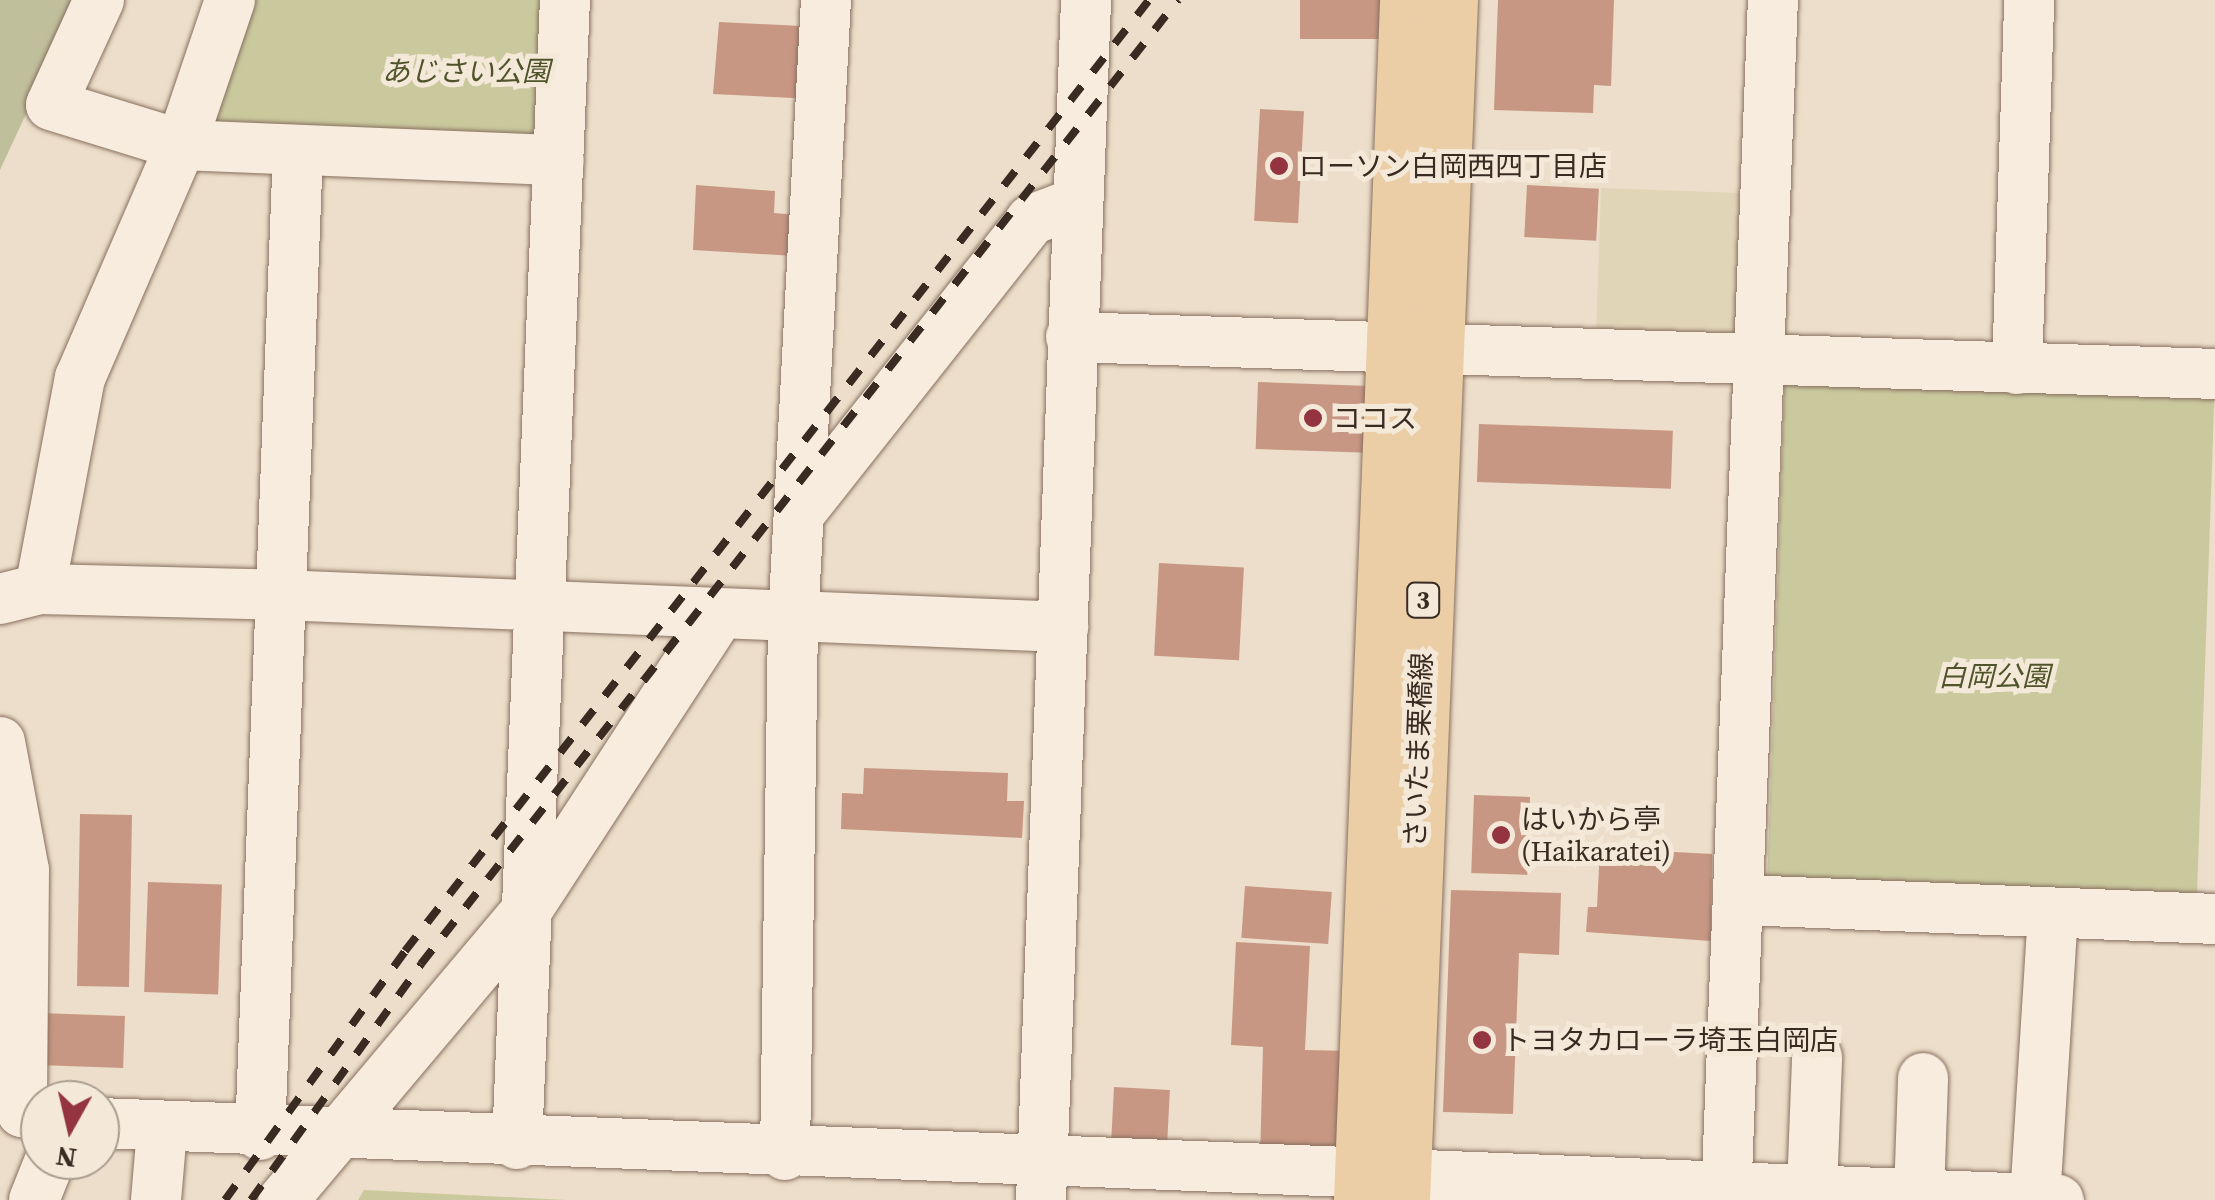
<!DOCTYPE html>
<meta charset="utf-8">
<style>
body{margin:0}
#map{position:relative;width:2215px;height:1200px;overflow:hidden;background:#ecdeca;font-family:"Source Serif 4","Noto Sans JP",serif}
div>[style]{position:absolute}
[style*='--x']{left:calc(var(--x)*1px);top:calc(var(--y)*1px);width:calc(var(--w)*1px);rotate:calc(var(--a)*1deg)}
.farmland>*{inset:0;background:#e1d5b8;transform-origin:0 0}
.green>*{inset:0;background:#cac99e;transform-origin:0 0}
.cemetery>*{inset:0;background:#c0bf9c}
.building>*{inset:0;background:#c79783;transform-origin:0 0}
.roads{filter:drop-shadow(0 0 2px #88705f) drop-shadow(0 0 2px #88705f)}
.minor>*{height:50px;margin:-25px;padding:0 25px;transform-origin:25px;border-radius:25px;background:#f7ecdd}
.major>*{height:55px;margin:-27.5px;padding:0 27.5px;transform-origin:27.5px;border-radius:27.5px;background:#ebcda6}
.rail>*{height:8px;margin-top:-4px;transform-origin:0;background:repeating-linear-gradient(90deg,#392a22 0 18px,transparent 0 36px)}
.dots>*{width:28px;height:28px;translate:-50% -50%;box-sizing:border-box;border:5px solid #f4e9d9;border-radius:50%}
span{translate:-50% -50%;white-space:nowrap;text-align:center;line-height:1.15;-webkit-text-stroke:10px #f4e9d9;paint-order:stroke}
.shield-label span{padding:2px 8px;background:#f4e9d9;border:2px solid;border-radius:8px;-webkit-text-stroke-width:0}
.shield-label{font-size:25px;color:#392a22;font-weight:700}
.park-label{font-size:28px;color:#4f542a;font-style:italic}
.poi-label{font-size:28px;color:#392a22}
.left{translate:0 -50%;text-align:left}
.street-label{font-size:28px;color:#392a22}
.north{position:absolute;left:20px;top:1080px;width:100px;height:100px;box-sizing:border-box;background:#f4e9d9;border:2px solid #a99d90;border-radius:50%;rotate:188deg;font-size:28px;font-weight:700;line-height:40px;text-align:center;color:#392a22}
.north::after{content:'';display:block;margin:auto;width:35px;height:45px;background:#933440;clip-path:polygon(50% 0,100% 100%,50% 72%,0 100%)}
</style>
<div id="map">
<div class="farmland">
<i style="left:1601px;top:188px;width:140px;height:141px;rotate:2deg"></i>
</div>
<div class="green">
<i style="clip-path:polygon(241px 0,539px 0,540px 145px,195px 136px)"></i>
<i style="left:1785px;top:372px;width:430px;height:517px;rotate:2deg"></i>
<i style="clip-path:polygon(364px 1190px,567px 1200px,358px 1200px)"></i>
</div>
<div class="cemetery">
<i style="clip-path:polygon(0 0,79px 0,0 170px)"></i>
</div>
<div class="building">
<i style="left:1300px;top:0;width:85px;height:39px"></i>
<i style="clip-path:polygon(1498px 0,1614px 0,1611px 86px,1594px 85px,1593px 113px,1494px 110px)"></i>
<i style="clip-path:polygon(719px 22px,800px 26px,814px 99px,713px 94px)"></i>
<i style="left:1260px;top:109px;width:44px;height:112px;rotate:3deg"></i>
<i style="clip-path:polygon(696px 185px,775px 191px,774px 213px,798px 215px,795px 256px,693px 250px)"></i>
<i style="left:1527px;top:185px;width:72px;height:52px;rotate:3deg"></i>
<i style="left:1258px;top:382px;width:112px;height:67px;rotate:2deg"></i>
<i style="left:1479px;top:424px;width:194px;height:58px;rotate:2deg"></i>
<i style="left:1159px;top:563px;width:85px;height:93px;rotate:3deg"></i>
<i style="clip-path:polygon(864px 768px,1008px 773px,1007px 801px,1024px 801px,1022px 838px,841px 829px,842px 793px,863px 794px)"></i>
<i style="left:1474px;top:795px;width:56px;height:78px;rotate:2deg"></i>
<i style="left:80px;top:814px;width:52px;height:172px;rotate:1deg"></i>
<i style="clip-path:polygon(1600px 848px,1712px 854px,1711px 941px,1586px 932px,1588px 907px,1597px 907px)"></i>
<i style="left:148px;top:882px;width:74px;height:110px;rotate:2deg"></i>
<i style="left:1245px;top:886px;width:87px;height:52px;rotate:4deg"></i>
<i style="clip-path:polygon(1451px 890px,1561px 893px,1559px 955px,1519px 953px,1513px 1114px,1443px 1112px)"></i>
<i style="clip-path:polygon(1236px 942px,1310px 946px,1305px 1050px,1350px 1051px,1346px 1162px,1260px 1159px,1263px 1047px,1231px 1045px)"></i>
<i style="left:40px;top:1013px;width:85px;height:52px;rotate:2deg"></i>
<i style="left:1114px;top:1087px;width:56px;height:60px;rotate:3deg"></i>
</div>
<div class="roads">
<div class="minor">
<i style="--x:99;--y:0;--w:115;--a:114.6"></i>
<i style="--x:51;--y:105;--w:136;--a:17.1"></i>
<i style="--x:181;--y:145;--w:378;--a:2.3"></i>
<i style="--x:1071;--y:337;--w:1145;--a:1.85"></i>
<i style="--x:2017;--y:369;--w:369;--a:-88.1"></i>
<i style="--x:800;--y:513;--w:373;--a:-51.7"></i>
<i style="--x:1031;--y:220;--w:45;--a:-20.9"></i>
<i style="--x:40;--y:589;--w:215;--a:-79.3"></i>
<i style="--x:80;--y:378;--w:254;--a:-66.6"></i>
<i style="--x:181;--y:145;--w:153;--a:-71.3"></i>
<i style="--x:0;--y:599;--w:41;--a:-14"></i>
<i style="--x:40;--y:589;--w:240;--a:1.4"></i>
<i style="--x:280;--y:595;--w:784;--a:2.34"></i>
<i style="--x:0;--y:742;--w:130;--a:79.4"></i>
<i style="--x:24;--y:870;--w:242;--a:90.5"></i>
<i style="--x:22;--y:1112;--w:18;--a:9"></i>
<i style="--x:1743;--y:900;--w:472;--a:2.3"></i>
<i style="--x:100;--y:1123;--w:1960;--a:2.25"></i>
<i style="--x:260;--y:1135;--w:984;--a:-87.79"></i>
<i style="--x:517;--y:1144;--w:1145;--a:-87.6"></i>
<i style="--x:785;--y:1155;--w:534;--a:-89.14"></i>
<i style="--x:793;--y:621;--w:622;--a:-86.96"></i>
<i style="--x:1812;--y:1190;--w:133;--a:-87.8"></i>
<i style="--x:1919;--y:1195;--w:117;--a:-88"></i>
<i style="--x:2035;--y:1199;--w:284;--a:-86.4"></i>
<i style="--x:34;--y:1200;--w:43;--a:-68.2"></i>
<i style="--x:156;--y:1200;--w:70;--a:-85.1"></i>
<i style="--x:283;--y:1200;--w:379;--a:-49.9"></i>
<i style="--x:527;--y:910;--w:353;--a:-56.9"></i>
<i style="--x:1041;--y:1200;--w:1201;--a:-87.85"></i>
<i style="--x:1726;--y:1200;--w:1201;--a:-87.76"></i>
</div>
<div class="major">
<i style="--x:1361;--y:1200;--w:1201;--a:-87.8"></i>
<i style="--x:1402;--y:1200;--w:1201;--a:-87.71"></i>
</div>
</div>
<div class="rail">
<i style="--x:225;--y:1200;--w:307;--a:-54.1"></i>
<i style="--x:405;--y:951;--w:1207;--a:-51.96"></i>
<i style="--x:251;--y:1200;--w:291;--a:-54.2"></i>
<i style="--x:421;--y:964;--w:1226;--a:-51.86"></i>
</div>
<div class="dots">
<i style="left:1279px;top:166px;background:#933440"></i>
<i style="left:1313px;top:418px;background:#933440"></i>
<i style="left:1501px;top:835px;background:#933440"></i>
<i style="left:1482px;top:1040px;background:#933440"></i>
</div>
<div class="shield-label">
<span style="left:1423px;top:600px">3</span>
</div>
<div class="park-label">
<span style="left:466px;top:71px">あじさい公園</span>
<span style="left:1994px;top:676px">白岡公園</span>
</div>
<div class="poi-label">
<span class="left" style="left:1299px;top:166px">ローソン白岡西四丁目店</span>
<span class="left" style="left:1333px;top:418px">ココス</span>
<span class="left" style="left:1521px;top:835px">はいから亭<br>(Haikaratei)</span>
<span class="left" style="left:1502px;top:1040px">トヨタカローラ埼玉白岡店</span>
</div>
<div class="street-label">
<span style="left:1418px;top:750px;rotate:-88deg">さいたま栗橋線</span>
</div>
<div class="north">N</div>
</div>
